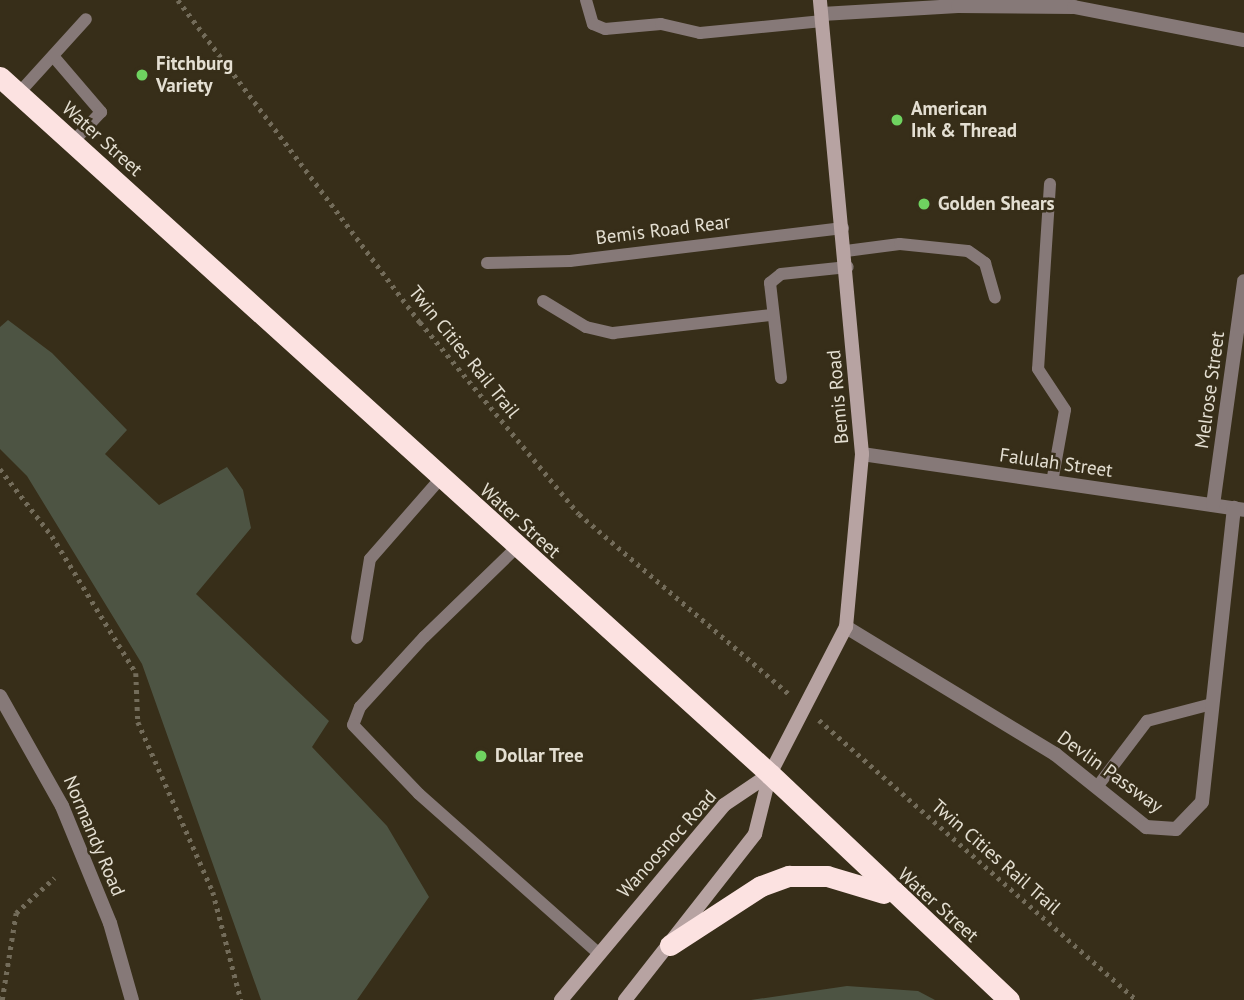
<!DOCTYPE html>
<style>
body{margin:0}
#map{position:relative;width:1244px;height:1000px;overflow:hidden;background:#372e19;font-family:"PT Sans",sans-serif}
div>[style]{position:absolute}
[style*='--x']{left:calc(var(--x)*1px);top:calc(var(--y)*1px);width:calc(var(--w)*1px);rotate:calc(var(--a)*1deg)}
.green>*{inset:0;background:#4d5443}
.path>*{height:4.5px;margin-top:-2.25px;transform-origin:0;background:repeating-linear-gradient(90deg,#736c5a 0 3.5px,transparent 0 8.5px)}
.lane>*{height:12px;margin:-6px;padding:0 6px;transform-origin:6px;border-radius:6px;background:#867978}
.street>*{height:14px;margin:-7px;padding:0 7px;transform-origin:7px;border-radius:7px;background:#867978}
.secondary>*{height:14px;margin:-7px;padding:0 7px;transform-origin:7px;border-radius:7px;background:#b7a3a2}
.highway>*{height:21px;margin:-10.5px;padding:0 10.5px;transform-origin:10.5px;border-radius:10.5px;background:#fce2e1}
.dots>*{width:19px;height:19px;translate:-50% -50%;box-sizing:border-box;border:4px solid #372e19;border-radius:50%}
span{translate:-50% -50%;white-space:nowrap;text-align:center;line-height:1.15;-webkit-text-stroke:5px #372e19;paint-order:stroke}
.poi-label{font-size:19px;color:#e4dfd2;font-weight:700}
.left{translate:0 -50%;text-align:left}
.street-label{font-size:19px;color:#e4dfd2}
</style>
<div id="map">
<div class="green">
<i style="clip-path:polygon(8px 320px,52px 353px,127px 430px,105px 454px,159px 505px,227px 467px,243px 490px,251px 528px,196px 594px,329px 721px,312px 747px,387px 826px,429px 897px,357px 1000px,261px 1000px,142px 664px,27px 476px,0 449px,0 327px)"></i>
<i style="clip-path:polygon(847px 986px,918px 991px,935px 1000px,751px 1000px)"></i>
</div>
<div class="path">
<i style="--x:178;--y:0;--w:403;--a:53.1"></i>
<i style="--x:420;--y:322;--w:249;--a:50.4"></i>
<i style="--x:579;--y:514;--w:277;--a:40.6"></i>
<i style="--x:0;--y:469;--w:85;--a:52.2"></i>
<i style="--x:52;--y:536;--w:161;--a:58.5"></i>
<i style="--x:136;--y:673;--w:49;--a:87.7"></i>
<i style="--x:138;--y:722;--w:186;--a:66.2"></i>
<i style="--x:213;--y:892;--w:112;--a:75.5"></i>
<i style="--x:819;--y:720;--w:424;--a:41.4"></i>
<i style="--x:2;--y:1000;--w:88;--a:-80.9"></i>
<i style="--x:16;--y:913;--w:52;--a:-42.6"></i>
</div>
<div class="lane">
<i style="--x:586;--y:0;--w:25;--a:74"></i>
<i style="--x:593;--y:24;--w:13;--a:23"></i>
<i style="--x:605;--y:29;--w:56;--a:-5.1"></i>
<i style="--x:661;--y:24;--w:40;--a:13"></i>
<i style="--x:700;--y:33;--w:123;--a:-5.6"></i>
<i style="--x:53;--y:56;--w:74;--a:49.4"></i>
<i style="--x:101;--y:112;--w:42;--a:133.1"></i>
<i style="--x:18;--y:94;--w:101;--a:-47.8"></i>
<i style="--x:1050;--y:184;--w:185;--a:93.7"></i>
<i style="--x:1038;--y:369;--w:49;--a:56.6"></i>
<i style="--x:1065;--y:410;--w:73;--a:100.2"></i>
<i style="--x:846;--y:251;--w:54;--a:-7.4"></i>
<i style="--x:900;--y:244;--w:68;--a:5.9"></i>
<i style="--x:968;--y:251;--w:21;--a:35"></i>
<i style="--x:985;--y:263;--w:36;--a:74"></i>
<i style="--x:487;--y:263;--w:83;--a:-1.4"></i>
<i style="--x:570;--y:261;--w:275;--a:-6.9"></i>
<i style="--x:543;--y:301;--w:50;--a:31.2"></i>
<i style="--x:586;--y:327;--w:28;--a:13"></i>
<i style="--x:613;--y:333;--w:160;--a:-6.5"></i>
<i style="--x:781;--y:378;--w:96;--a:-96.6"></i>
<i style="--x:770;--y:283;--w:14;--a:-39"></i>
<i style="--x:781;--y:274;--w:67;--a:-6"></i>
<i style="--x:516;--y:548;--w:128;--a:135.9"></i>
<i style="--x:424;--y:637;--w:95;--a:132.4"></i>
<i style="--x:360;--y:707;--w:19;--a:111"></i>
<i style="--x:353;--y:725;--w:95;--a:46.3"></i>
<i style="--x:419;--y:794;--w:238;--a:41.6"></i>
<i style="--x:357;--y:638;--w:80;--a:-80.7"></i>
<i style="--x:370;--y:559;--w:106;--a:-48.8"></i>
<i style="--x:1097;--y:787;--w:83;--a:-52.9"></i>
<i style="--x:1147;--y:721;--w:67;--a:-14.7"></i>
</div>
<div class="street">
<i style="--x:822;--y:14;--w:136;--a:-3.4"></i>
<i style="--x:958;--y:6;--w:116;--a:0.5"></i>
<i style="--x:1074;--y:7;--w:173;--a:11"></i>
<i style="--x:862;--y:454;--w:386;--a:8.3"></i>
<i style="--x:1213;--y:505;--w:226;--a:-82.1"></i>
<i style="--x:846;--y:627;--w:245;--a:31.3"></i>
<i style="--x:1055;--y:754;--w:117;--a:38.7"></i>
<i style="--x:1146;--y:827;--w:30;--a:4"></i>
<i style="--x:1176;--y:829;--w:37;--a:-46"></i>
<i style="--x:1202;--y:802;--w:296;--a:-83.8"></i>
<i style="--x:0;--y:696;--w:126;--a:60.6"></i>
<i style="--x:62;--y:806;--w:126;--a:67.7"></i>
<i style="--x:110;--y:923;--w:80;--a:74.1"></i>
</div>
<div class="secondary">
<i style="--x:561;--y:1000;--w:254;--a:-50.1"></i>
<i style="--x:724;--y:805;--w:55;--a:-34"></i>
<i style="--x:625;--y:1000;--w:211;--a:-51.9"></i>
<i style="--x:755;--y:834;--w:62;--a:-76"></i>
<i style="--x:770;--y:774;--w:165;--a:-62.7"></i>
<i style="--x:846;--y:627;--w:174;--a:-84.7"></i>
<i style="--x:862;--y:454;--w:456;--a:-95.3"></i>
</div>
<div class="highway">
<i style="--x:0;--y:77;--w:1039;--a:42.15"></i>
<i style="--x:770;--y:774;--w:329;--a:43.4"></i>
<i style="--x:670;--y:945;--w:108;--a:-33"></i>
<i style="--x:761;--y:886;--w:30;--a:-20"></i>
<i style="--x:789;--y:876;--w:38;--a:0"></i>
<i style="--x:827;--y:876;--w:59;--a:16.6"></i>
</div>
<div class="dots">
<i style="left:142px;top:75px;background:#6fd360"></i>
<i style="left:897px;top:120px;background:#6fd360"></i>
<i style="left:924px;top:204px;background:#6fd360"></i>
<i style="left:481px;top:756px;background:#6fd360"></i>
</div>
<div class="poi-label">
<span class="left" style="left:156px;top:75px">Fitchburg<br>Variety</span>
<span class="left" style="left:911px;top:120px">American<br>Ink &amp; Thread</span>
<span class="left" style="left:938px;top:204px">Golden Shears</span>
<span class="left" style="left:495px;top:756px">Dollar Tree</span>
</div>
<div class="street-label">
<span style="left:102px;top:139px;rotate:42deg">Water Street</span>
<span style="left:663px;top:230px;rotate:-7deg">Bemis Road Rear</span>
<span style="left:464px;top:352px;rotate:51deg">Twin Cities Rail Trail</span>
<span style="left:1210px;top:390px;rotate:-82deg">Melrose Street</span>
<span style="left:838px;top:397px;rotate:-95deg">Bemis Road</span>
<span style="left:1056px;top:463px;rotate:8deg">Falulah Street</span>
<span style="left:520px;top:521px;rotate:42deg">Water Street</span>
<span style="left:1110px;top:772px;rotate:36deg">Devlin Passway</span>
<span style="left:94px;top:836px;rotate:67deg">Normandy Road</span>
<span style="left:667px;top:844px;rotate:-48deg">Wanoosnoc Road</span>
<span style="left:996px;top:857px;rotate:41deg">Twin Cities Rail Trail</span>
<span style="left:938px;top:905px;rotate:42deg">Water Street</span>
</div>
</div>
